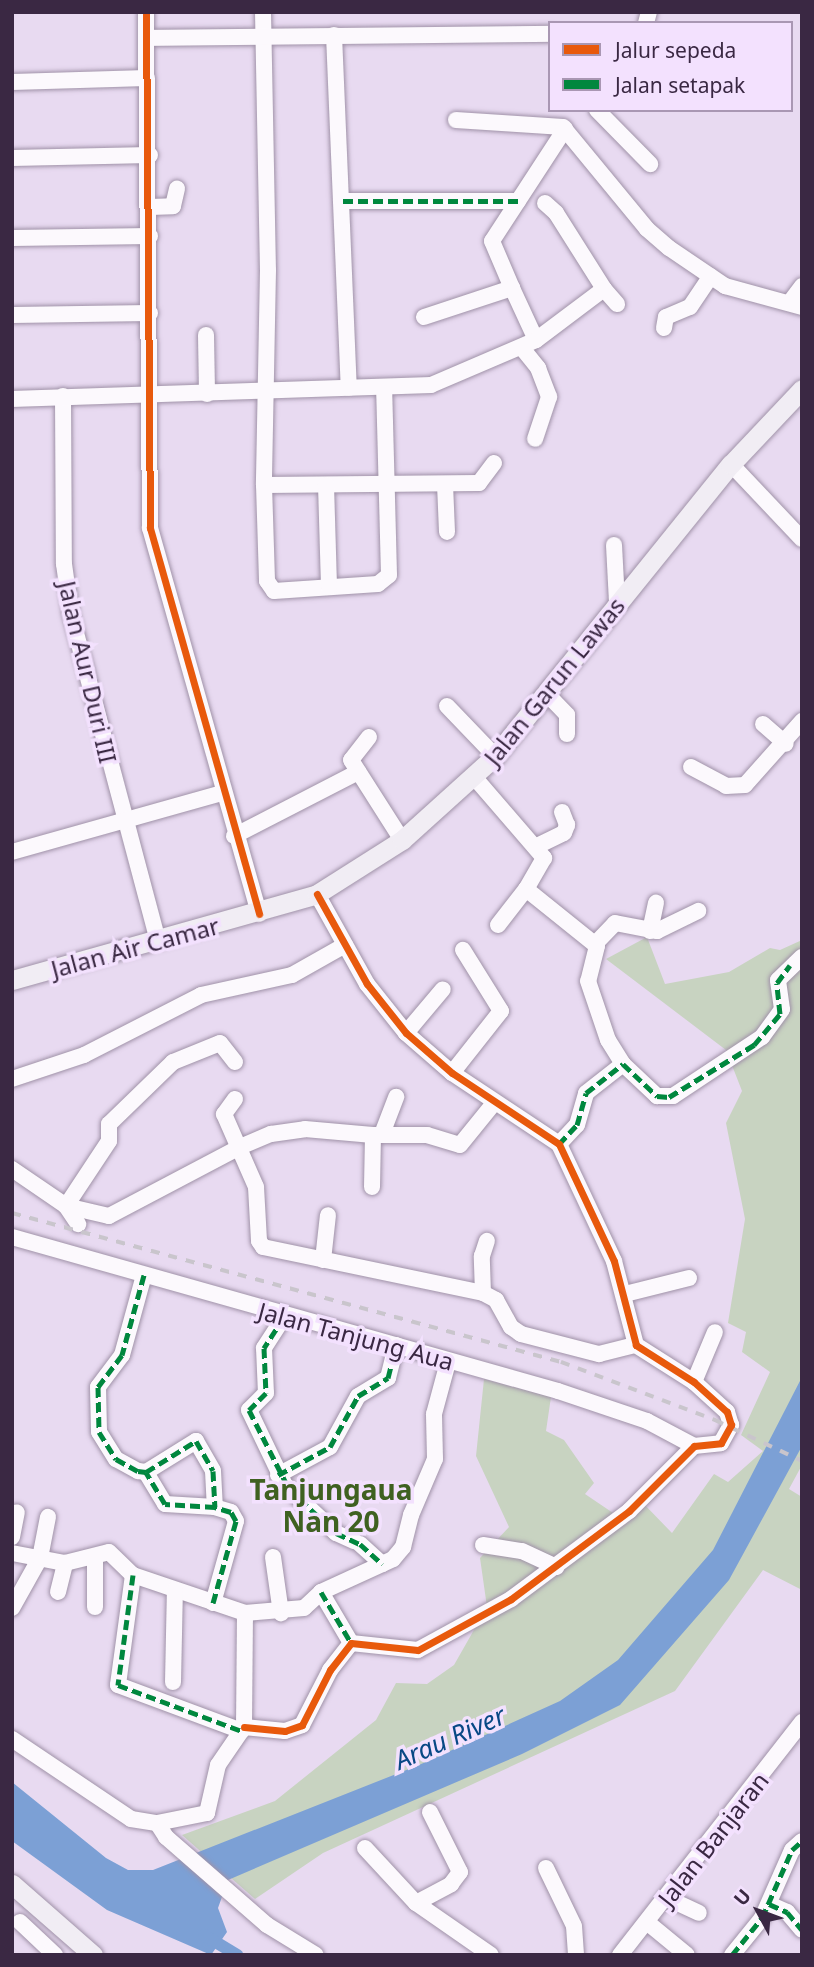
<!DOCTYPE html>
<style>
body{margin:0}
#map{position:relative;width:814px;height:1967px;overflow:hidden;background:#e8daf1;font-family:"Noto Sans",sans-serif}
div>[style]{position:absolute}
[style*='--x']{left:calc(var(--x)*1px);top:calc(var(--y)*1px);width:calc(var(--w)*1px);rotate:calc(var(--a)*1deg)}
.green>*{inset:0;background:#c8d3c1}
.water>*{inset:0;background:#7ca0d5}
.canal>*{height:12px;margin:-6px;padding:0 6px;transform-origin:6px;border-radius:6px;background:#7ca0d5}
.roads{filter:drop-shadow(0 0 2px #a092a8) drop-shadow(0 0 2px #a092a8)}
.minor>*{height:16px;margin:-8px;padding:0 8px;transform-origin:8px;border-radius:8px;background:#fcf9fd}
.major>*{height:19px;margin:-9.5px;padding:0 9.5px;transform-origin:9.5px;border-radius:9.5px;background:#f1edf4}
.rail>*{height:3.5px;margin-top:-1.75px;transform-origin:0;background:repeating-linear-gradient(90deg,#c9c5cc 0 9px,transparent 0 18px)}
.quiet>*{height:5px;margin-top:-2.5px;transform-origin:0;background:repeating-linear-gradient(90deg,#00873e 0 10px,transparent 0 15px)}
.cycleway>*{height:7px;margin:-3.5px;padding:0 3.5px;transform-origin:3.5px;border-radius:3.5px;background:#e8590c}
span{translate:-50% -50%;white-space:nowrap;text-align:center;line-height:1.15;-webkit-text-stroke:7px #f3e1fe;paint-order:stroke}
.street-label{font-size:24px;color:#3a2843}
.water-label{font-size:26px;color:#084885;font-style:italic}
.quarter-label{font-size:28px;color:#3f6121;font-weight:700}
.frame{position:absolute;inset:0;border:14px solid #3a2843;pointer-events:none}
.legend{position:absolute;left:548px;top:21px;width:245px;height:91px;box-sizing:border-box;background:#f3e1fe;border:2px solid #a997b3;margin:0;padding:9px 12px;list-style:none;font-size:21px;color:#3a2843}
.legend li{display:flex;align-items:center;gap:14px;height:35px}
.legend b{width:35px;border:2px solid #a997b3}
.north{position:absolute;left:723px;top:1876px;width:70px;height:70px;-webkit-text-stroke:5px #f3e1fe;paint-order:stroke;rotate:311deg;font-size:19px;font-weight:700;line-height:28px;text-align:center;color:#3a2843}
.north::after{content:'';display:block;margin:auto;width:24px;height:32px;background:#3a2843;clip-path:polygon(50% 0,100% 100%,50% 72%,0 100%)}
</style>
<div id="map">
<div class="green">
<i style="clip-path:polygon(647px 937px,665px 984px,729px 972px,770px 948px,780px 950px,802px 940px,802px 1465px,789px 1489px,802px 1497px,802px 1590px,763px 1570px,675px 1691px,323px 1853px,255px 1899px,182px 1835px,275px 1801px,376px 1720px,396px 1683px,427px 1684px,454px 1665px,487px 1607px,480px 1558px,509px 1527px,476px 1456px,484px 1379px,551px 1397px,546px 1431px,564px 1440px,594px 1483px,585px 1494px,619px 1517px,640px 1500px,672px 1533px,714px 1474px,728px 1482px,763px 1451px,741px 1435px,770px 1372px,742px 1352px,746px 1332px,728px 1323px,745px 1219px,726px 1123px,742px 1091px,726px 1050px,606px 959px)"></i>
</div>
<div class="water">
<i style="clip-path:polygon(802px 1377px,802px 1446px,729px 1580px,620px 1705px,522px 1754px,228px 1880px,218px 1908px,227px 1932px,211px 1955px,107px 1910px,12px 1841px,12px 1782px,106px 1858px,128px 1870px,153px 1870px,419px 1765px,560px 1701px,618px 1660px,713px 1550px)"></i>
</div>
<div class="canal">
<i style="--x:204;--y:1935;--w:39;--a:31"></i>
</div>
<div class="roads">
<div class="minor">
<i style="--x:146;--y:12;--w:516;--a:89.56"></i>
<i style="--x:150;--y:528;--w:401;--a:74.2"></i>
<i style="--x:263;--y:12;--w:258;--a:88.9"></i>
<i style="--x:268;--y:270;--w:215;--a:91.1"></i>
<i style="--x:264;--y:485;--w:96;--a:88.2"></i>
<i style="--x:267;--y:581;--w:12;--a:55"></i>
<i style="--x:274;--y:591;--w:104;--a:-3.9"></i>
<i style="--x:378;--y:584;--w:14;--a:-39"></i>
<i style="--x:389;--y:575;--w:187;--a:-91.5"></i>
<i style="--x:646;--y:23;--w:11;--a:-75"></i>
<i style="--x:334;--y:35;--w:353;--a:87.6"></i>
<i style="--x:147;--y:38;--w:403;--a:-0.6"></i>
<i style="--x:12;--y:82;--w:135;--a:-1.7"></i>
<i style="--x:597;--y:110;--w:76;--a:45.5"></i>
<i style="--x:456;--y:120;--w:107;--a:3.7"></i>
<i style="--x:563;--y:127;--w:132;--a:50.5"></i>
<i style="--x:647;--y:229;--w:29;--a:41"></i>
<i style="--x:669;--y:248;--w:68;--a:34.2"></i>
<i style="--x:725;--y:286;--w:80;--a:15.3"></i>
<i style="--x:12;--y:158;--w:138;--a:-1.2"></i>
<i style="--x:343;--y:201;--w:175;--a:0"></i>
<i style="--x:545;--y:203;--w:15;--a:42"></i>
<i style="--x:556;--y:213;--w:90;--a:57.7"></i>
<i style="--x:150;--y:207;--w:23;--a:-2"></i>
<i style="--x:173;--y:206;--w:18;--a:-77"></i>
<i style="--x:12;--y:238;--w:138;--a:-0.8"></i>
<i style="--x:512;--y:288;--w:51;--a:-113.1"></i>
<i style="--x:492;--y:241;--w:134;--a:-56.9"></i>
<i style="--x:790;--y:302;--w:20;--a:-53"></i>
<i style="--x:12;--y:315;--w:138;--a:-0.8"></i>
<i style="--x:424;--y:317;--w:93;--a:-18.2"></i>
<i style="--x:512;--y:288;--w:57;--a:65.2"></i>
<i style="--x:664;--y:328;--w:11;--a:-80"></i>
<i style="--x:666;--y:317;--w:26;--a:-23"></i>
<i style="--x:690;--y:307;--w:37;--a:-56"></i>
<i style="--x:206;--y:335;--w:59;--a:89"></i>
<i style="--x:522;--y:348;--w:26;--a:51"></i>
<i style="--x:538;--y:368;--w:31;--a:69"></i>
<i style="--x:549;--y:397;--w:44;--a:108.4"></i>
<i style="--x:63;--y:396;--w:168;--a:89.7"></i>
<i style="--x:64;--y:564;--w:50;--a:82"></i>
<i style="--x:71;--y:614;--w:338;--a:75.1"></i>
<i style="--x:12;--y:399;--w:419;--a:-1.9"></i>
<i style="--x:431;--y:385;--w:114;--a:-23.2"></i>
<i style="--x:536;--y:340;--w:85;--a:-36.9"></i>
<i style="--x:604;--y:289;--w:20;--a:49"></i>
<i style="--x:731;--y:464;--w:103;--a:46.6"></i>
<i style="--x:445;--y:484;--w:48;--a:87.6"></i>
<i style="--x:264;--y:485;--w:215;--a:-0.5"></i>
<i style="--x:479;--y:483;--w:25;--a:-53"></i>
<i style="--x:326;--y:485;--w:102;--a:88.3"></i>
<i style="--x:614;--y:545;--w:58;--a:87"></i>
<i style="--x:547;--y:694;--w:29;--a:46"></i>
<i style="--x:567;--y:715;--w:19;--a:90"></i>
<i style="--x:447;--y:706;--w:69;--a:46.2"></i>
<i style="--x:763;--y:724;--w:30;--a:41"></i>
<i style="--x:369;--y:737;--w:29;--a:128"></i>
<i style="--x:351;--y:760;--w:95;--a:57.5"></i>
<i style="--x:691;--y:767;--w:40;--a:28"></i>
<i style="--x:726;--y:786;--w:19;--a:-3"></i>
<i style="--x:745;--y:785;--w:86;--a:-48.3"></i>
<i style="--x:475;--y:778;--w:106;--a:49.2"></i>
<i style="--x:544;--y:858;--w:36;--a:120"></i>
<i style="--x:526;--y:889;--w:91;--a:38.8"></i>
<i style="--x:597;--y:946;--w:36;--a:104"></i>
<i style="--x:588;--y:981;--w:62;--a:71.3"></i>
<i style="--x:608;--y:1040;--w:28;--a:58"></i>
<i style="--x:623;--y:1064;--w:47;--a:43.3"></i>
<i style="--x:657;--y:1096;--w:16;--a:0"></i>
<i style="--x:673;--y:1096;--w:107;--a:-33.5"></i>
<i style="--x:762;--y:1037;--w:34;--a:-54"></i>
<i style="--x:782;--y:1009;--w:29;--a:-98"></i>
<i style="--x:778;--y:980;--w:33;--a:-44"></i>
<i style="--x:234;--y:836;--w:140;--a:-27.3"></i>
<i style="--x:535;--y:847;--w:32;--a:-26"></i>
<i style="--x:564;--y:833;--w:9;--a:-69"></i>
<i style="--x:567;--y:825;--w:14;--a:-111"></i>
<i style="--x:12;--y:852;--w:218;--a:-15.7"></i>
<i style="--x:498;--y:925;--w:46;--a:-52.1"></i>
<i style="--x:650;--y:931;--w:29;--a:-78"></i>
<i style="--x:595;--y:944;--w:29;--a:-46"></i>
<i style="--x:615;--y:923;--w:43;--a:10.8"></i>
<i style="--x:657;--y:931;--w:46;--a:-26"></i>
<i style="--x:406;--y:1033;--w:57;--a:-49.9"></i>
<i style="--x:235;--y:1062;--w:24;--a:-128"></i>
<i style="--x:220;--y:1043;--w:51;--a:158"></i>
<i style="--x:173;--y:1062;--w:89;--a:135.9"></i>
<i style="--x:109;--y:1124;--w:17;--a:90"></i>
<i style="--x:109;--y:1141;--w:78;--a:123.5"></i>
<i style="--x:66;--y:1206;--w:44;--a:13.1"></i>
<i style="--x:109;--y:1216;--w:148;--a:-27.8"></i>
<i style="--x:240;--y:1147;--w:34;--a:-23"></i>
<i style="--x:271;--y:1134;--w:34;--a:-8"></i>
<i style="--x:305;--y:1129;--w:68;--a:5"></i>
<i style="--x:373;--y:1135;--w:52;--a:91.1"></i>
<i style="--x:452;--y:1073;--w:79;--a:-51.7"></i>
<i style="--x:501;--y:1011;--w:72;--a:-121.9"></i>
<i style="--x:12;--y:1079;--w:76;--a:-18.4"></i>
<i style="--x:84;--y:1055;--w:131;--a:-27.1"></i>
<i style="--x:201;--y:995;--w:93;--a:-12.4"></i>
<i style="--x:292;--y:975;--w:61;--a:-29.5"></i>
<i style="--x:235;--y:1099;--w:19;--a:126"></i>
<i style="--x:224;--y:1114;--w:80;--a:66.3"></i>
<i style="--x:256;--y:1187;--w:54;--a:86.8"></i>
<i style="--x:259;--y:1241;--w:7;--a:56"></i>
<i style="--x:263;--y:1247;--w:225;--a:11.8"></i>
<i style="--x:483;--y:1293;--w:37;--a:-92"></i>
<i style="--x:482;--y:1256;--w:16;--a:-72"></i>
<i style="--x:382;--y:1134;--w:40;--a:-69"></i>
<i style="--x:373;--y:1135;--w:54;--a:0"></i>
<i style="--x:427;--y:1135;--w:34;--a:17"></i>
<i style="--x:460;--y:1145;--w:55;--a:-50.9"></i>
<i style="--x:559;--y:1144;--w:26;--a:-47"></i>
<i style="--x:577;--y:1125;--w:33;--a:-74"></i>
<i style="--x:586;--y:1093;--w:47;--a:-38.1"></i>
<i style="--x:12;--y:1169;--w:65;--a:34.4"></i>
<i style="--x:66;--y:1206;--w:22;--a:56"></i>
<i style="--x:12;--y:1237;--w:567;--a:15.75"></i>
<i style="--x:558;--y:1391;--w:94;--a:18.6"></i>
<i style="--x:647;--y:1421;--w:53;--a:28"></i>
<i style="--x:323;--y:1260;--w:45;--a:-83.7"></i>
<i style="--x:144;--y:1275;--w:83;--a:105.4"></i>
<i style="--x:122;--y:1355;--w:40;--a:127"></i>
<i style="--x:98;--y:1387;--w:45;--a:88.7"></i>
<i style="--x:99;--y:1432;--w:32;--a:58"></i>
<i style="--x:116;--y:1459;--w:25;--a:29"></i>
<i style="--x:138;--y:1471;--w:8;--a:7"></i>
<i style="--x:146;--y:1472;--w:59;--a:-31.8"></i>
<i style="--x:196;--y:1441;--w:34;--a:60"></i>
<i style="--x:213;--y:1471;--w:36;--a:87"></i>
<i style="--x:215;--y:1507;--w:50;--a:-176.6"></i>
<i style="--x:165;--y:1504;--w:37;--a:-121"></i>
<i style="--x:483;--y:1293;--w:15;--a:28"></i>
<i style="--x:496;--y:1300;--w:31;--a:61"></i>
<i style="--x:511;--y:1327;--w:12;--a:35"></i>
<i style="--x:521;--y:1334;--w:81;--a:14.4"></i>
<i style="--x:599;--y:1354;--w:38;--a:-14"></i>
<i style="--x:625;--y:1294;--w:66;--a:-14"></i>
<i style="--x:284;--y:1317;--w:37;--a:123"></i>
<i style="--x:264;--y:1348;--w:45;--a:87.5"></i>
<i style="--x:266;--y:1393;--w:24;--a:135"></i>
<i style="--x:249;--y:1410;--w:83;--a:64.4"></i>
<i style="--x:285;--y:1485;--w:70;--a:43.3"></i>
<i style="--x:336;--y:1533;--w:20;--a:24"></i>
<i style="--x:694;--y:1382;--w:54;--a:-67.2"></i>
<i style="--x:278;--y:1475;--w:59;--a:-28.3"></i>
<i style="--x:330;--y:1447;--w:58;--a:-61.2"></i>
<i style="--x:358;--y:1396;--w:35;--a:-31"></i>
<i style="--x:388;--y:1378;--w:34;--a:-76"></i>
<i style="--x:12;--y:1537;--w:25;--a:-79"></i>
<i style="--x:360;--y:1544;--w:30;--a:42"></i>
<i style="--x:483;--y:1545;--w:39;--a:9"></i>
<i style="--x:522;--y:1551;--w:38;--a:25"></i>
<i style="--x:12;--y:1553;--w:54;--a:10.7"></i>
<i style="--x:65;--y:1563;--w:45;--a:-14"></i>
<i style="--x:109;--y:1552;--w:33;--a:44"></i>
<i style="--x:133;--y:1575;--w:118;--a:18.7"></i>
<i style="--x:245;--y:1613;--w:59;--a:-4.8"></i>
<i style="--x:304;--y:1608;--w:23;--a:-43"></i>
<i style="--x:321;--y:1592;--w:79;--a:-24.6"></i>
<i style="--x:393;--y:1559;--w:16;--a:-50"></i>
<i style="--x:403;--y:1547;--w:33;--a:-76"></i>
<i style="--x:411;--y:1515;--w:61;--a:-66.8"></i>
<i style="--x:435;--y:1459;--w:45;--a:-91.3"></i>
<i style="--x:434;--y:1414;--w:54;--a:-74.9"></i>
<i style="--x:273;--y:1557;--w:57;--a:81.9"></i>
<i style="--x:95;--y:1558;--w:49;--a:90"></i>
<i style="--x:133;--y:1575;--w:111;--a:97.8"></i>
<i style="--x:118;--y:1685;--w:132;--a:20.4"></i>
<i style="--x:58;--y:1592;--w:30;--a:-76"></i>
<i style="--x:321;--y:1592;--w:59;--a:59.5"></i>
<i style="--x:213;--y:1603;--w:85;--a:-74.3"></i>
<i style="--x:236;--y:1521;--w:10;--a:-119"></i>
<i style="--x:231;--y:1512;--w:17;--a:-163"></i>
<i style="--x:12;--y:1608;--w:57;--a:-60.8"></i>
<i style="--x:40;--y:1558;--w:42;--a:-79"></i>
<i style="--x:173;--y:1682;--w:92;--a:-88.8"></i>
<i style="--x:244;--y:1727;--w:41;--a:5.6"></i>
<i style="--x:285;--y:1731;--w:18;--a:-19"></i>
<i style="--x:302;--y:1725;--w:62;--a:-63"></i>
<i style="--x:330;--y:1670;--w:34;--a:-52"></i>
<i style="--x:351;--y:1643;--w:67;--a:6"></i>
<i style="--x:418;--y:1650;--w:106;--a:-28.7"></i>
<i style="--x:511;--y:1599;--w:147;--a:-36.7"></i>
<i style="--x:629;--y:1511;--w:92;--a:-45"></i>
<i style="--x:694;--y:1446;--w:27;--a:-6"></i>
<i style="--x:721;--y:1443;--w:21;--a:-61"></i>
<i style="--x:731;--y:1425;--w:14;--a:-107"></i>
<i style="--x:727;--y:1412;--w:45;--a:-137.7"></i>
<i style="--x:694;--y:1382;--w:69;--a:-147.5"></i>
<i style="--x:636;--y:1345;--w:87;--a:-104.7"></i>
<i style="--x:614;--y:1261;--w:129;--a:-115.2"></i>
<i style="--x:559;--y:1144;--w:128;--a:-146.4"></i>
<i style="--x:452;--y:1073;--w:61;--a:-139"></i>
<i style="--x:406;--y:1033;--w:63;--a:-128.5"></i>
<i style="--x:367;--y:984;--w:103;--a:-119.1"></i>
<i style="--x:12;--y:1739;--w:143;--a:33.9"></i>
<i style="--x:131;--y:1819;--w:26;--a:9"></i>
<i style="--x:157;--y:1823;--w:51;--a:-11.3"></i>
<i style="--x:207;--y:1813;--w:49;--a:-77.1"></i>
<i style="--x:218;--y:1765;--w:46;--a:-55.6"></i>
<i style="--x:244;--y:1727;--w:114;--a:-89.5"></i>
<i style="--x:157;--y:1823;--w:17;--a:57"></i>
<i style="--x:166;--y:1837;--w:134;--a:41.1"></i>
<i style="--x:267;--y:1925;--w:57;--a:31.5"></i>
<i style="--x:365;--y:1848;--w:75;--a:47.2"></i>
<i style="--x:416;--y:1903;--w:91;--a:34.7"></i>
<i style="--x:546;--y:1868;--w:64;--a:64.2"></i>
<i style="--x:574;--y:1926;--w:29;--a:86"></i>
<i style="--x:667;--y:1898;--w:35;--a:25"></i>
<i style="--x:416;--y:1903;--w:40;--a:-28"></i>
<i style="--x:451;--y:1884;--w:15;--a:-53"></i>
<i style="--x:460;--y:1872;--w:67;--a:-116.6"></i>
<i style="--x:769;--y:1904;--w:20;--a:24"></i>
<i style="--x:787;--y:1912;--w:23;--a:50"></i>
<i style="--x:20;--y:1922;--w:48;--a:43.3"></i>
<i style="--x:648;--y:1923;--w:50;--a:39.4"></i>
<i style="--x:620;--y:1955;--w:296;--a:-52"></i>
<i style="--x:732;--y:1955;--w:48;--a:-51"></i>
<i style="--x:762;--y:1918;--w:74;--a:-66.2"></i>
<i style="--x:792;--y:1850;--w:13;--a:-42"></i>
</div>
<div class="major">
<i style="--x:12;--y:980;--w:317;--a:-15.7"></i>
<i style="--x:317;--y:894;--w:101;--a:-32.4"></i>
<i style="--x:402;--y:840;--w:125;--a:-42.1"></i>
<i style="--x:495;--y:756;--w:375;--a:-51.1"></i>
<i style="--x:731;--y:464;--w:103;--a:-46.6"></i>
<i style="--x:12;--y:1884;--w:108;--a:41.2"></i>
</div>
</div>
<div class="rail">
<i style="--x:12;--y:1213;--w:569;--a:15.18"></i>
<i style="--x:561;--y:1362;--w:165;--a:20.6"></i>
<i style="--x:715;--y:1420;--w:96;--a:25.2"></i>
</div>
<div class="quiet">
<i style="--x:343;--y:201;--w:175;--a:0"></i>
<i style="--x:559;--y:1144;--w:26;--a:-47"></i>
<i style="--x:577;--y:1125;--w:33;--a:-74"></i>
<i style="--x:586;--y:1093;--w:47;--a:-38.1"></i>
<i style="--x:623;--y:1064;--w:47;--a:43.3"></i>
<i style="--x:657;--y:1096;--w:12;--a:5"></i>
<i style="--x:669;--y:1097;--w:100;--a:-31.5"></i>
<i style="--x:754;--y:1045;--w:40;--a:-50"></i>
<i style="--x:780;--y:1014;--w:31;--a:-96"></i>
<i style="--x:777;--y:983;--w:22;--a:-54"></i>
<i style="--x:144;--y:1275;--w:83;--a:105.4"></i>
<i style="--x:122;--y:1355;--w:40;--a:127"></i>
<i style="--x:98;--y:1387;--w:45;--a:88.7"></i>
<i style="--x:99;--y:1432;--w:32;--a:58"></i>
<i style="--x:116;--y:1459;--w:25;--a:29"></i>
<i style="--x:138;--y:1471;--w:8;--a:7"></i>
<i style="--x:146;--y:1472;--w:59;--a:-31.8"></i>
<i style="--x:196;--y:1441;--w:34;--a:60"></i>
<i style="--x:213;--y:1471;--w:36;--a:87"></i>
<i style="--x:215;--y:1507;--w:50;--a:-176.6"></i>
<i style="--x:165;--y:1504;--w:37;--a:-121"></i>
<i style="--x:284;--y:1317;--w:37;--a:123"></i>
<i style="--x:264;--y:1348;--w:45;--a:87.5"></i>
<i style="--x:266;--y:1393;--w:24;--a:135"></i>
<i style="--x:249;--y:1410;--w:89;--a:63.1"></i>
<i style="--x:289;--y:1489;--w:64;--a:43.1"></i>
<i style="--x:336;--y:1533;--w:26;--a:25"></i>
<i style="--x:360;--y:1544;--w:30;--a:42"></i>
<i style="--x:278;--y:1475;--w:59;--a:-28.3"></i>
<i style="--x:330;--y:1447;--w:58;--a:-61.2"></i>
<i style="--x:358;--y:1396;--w:35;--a:-31"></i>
<i style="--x:388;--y:1378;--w:34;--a:-76"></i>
<i style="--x:133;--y:1575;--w:111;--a:97.8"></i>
<i style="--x:118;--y:1685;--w:132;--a:20.4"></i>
<i style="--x:321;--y:1592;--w:59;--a:59.5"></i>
<i style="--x:213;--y:1603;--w:85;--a:-74.3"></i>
<i style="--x:236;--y:1521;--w:10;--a:-119"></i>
<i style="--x:231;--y:1512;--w:17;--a:-163"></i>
<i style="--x:769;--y:1904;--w:20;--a:24"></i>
<i style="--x:787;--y:1912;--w:23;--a:50"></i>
<i style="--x:732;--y:1955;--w:48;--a:-51"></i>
<i style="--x:762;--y:1918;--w:74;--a:-66.2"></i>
<i style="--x:792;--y:1850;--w:13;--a:-42"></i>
</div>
<div class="cycleway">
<i style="--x:146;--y:12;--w:516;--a:89.56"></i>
<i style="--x:150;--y:528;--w:401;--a:74.2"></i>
<i style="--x:244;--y:1727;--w:41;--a:5.6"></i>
<i style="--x:285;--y:1731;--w:18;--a:-19"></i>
<i style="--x:302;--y:1725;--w:62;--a:-63"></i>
<i style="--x:330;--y:1670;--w:34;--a:-52"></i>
<i style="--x:351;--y:1643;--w:67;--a:6"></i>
<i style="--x:418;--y:1650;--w:106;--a:-28.7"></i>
<i style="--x:511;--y:1599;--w:147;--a:-36.7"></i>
<i style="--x:629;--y:1511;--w:92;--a:-45"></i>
<i style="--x:694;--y:1446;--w:27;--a:-6"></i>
<i style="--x:721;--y:1443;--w:21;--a:-61"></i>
<i style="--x:731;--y:1425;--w:14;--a:-107"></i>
<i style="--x:727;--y:1412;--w:45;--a:-137.7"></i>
<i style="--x:694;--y:1382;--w:69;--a:-147.5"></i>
<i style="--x:636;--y:1345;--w:87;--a:-104.7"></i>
<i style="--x:614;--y:1261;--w:129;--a:-115.2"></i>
<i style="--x:559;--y:1144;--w:128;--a:-146.4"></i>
<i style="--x:452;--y:1073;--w:61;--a:-139"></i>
<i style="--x:406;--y:1033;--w:63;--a:-128.5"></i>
<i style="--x:367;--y:984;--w:103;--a:-119.1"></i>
</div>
<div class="street-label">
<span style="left:88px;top:672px;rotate:77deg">Jalan Aur Duri III</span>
<span style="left:554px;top:681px;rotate:-51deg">Jalan Garun Lawas</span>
<span style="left:135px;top:947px;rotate:-15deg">Jalan Air Camar</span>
<span style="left:356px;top:1336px;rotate:15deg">Jalan Tanjung Aua</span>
<span style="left:713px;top:1839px;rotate:-52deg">Jalan Banjaran</span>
</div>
<div class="water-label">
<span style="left:450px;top:1738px;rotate:-24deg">Arau River</span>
</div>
<div class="quarter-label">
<span style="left:331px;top:1505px">Tanjungaua<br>Nan 20</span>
</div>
<div class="frame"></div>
<ul class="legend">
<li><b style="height:9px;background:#e8590c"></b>Jalur sepeda</li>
<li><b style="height:9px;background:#00873e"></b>Jalan setapak</li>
</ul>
<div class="north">U</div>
</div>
